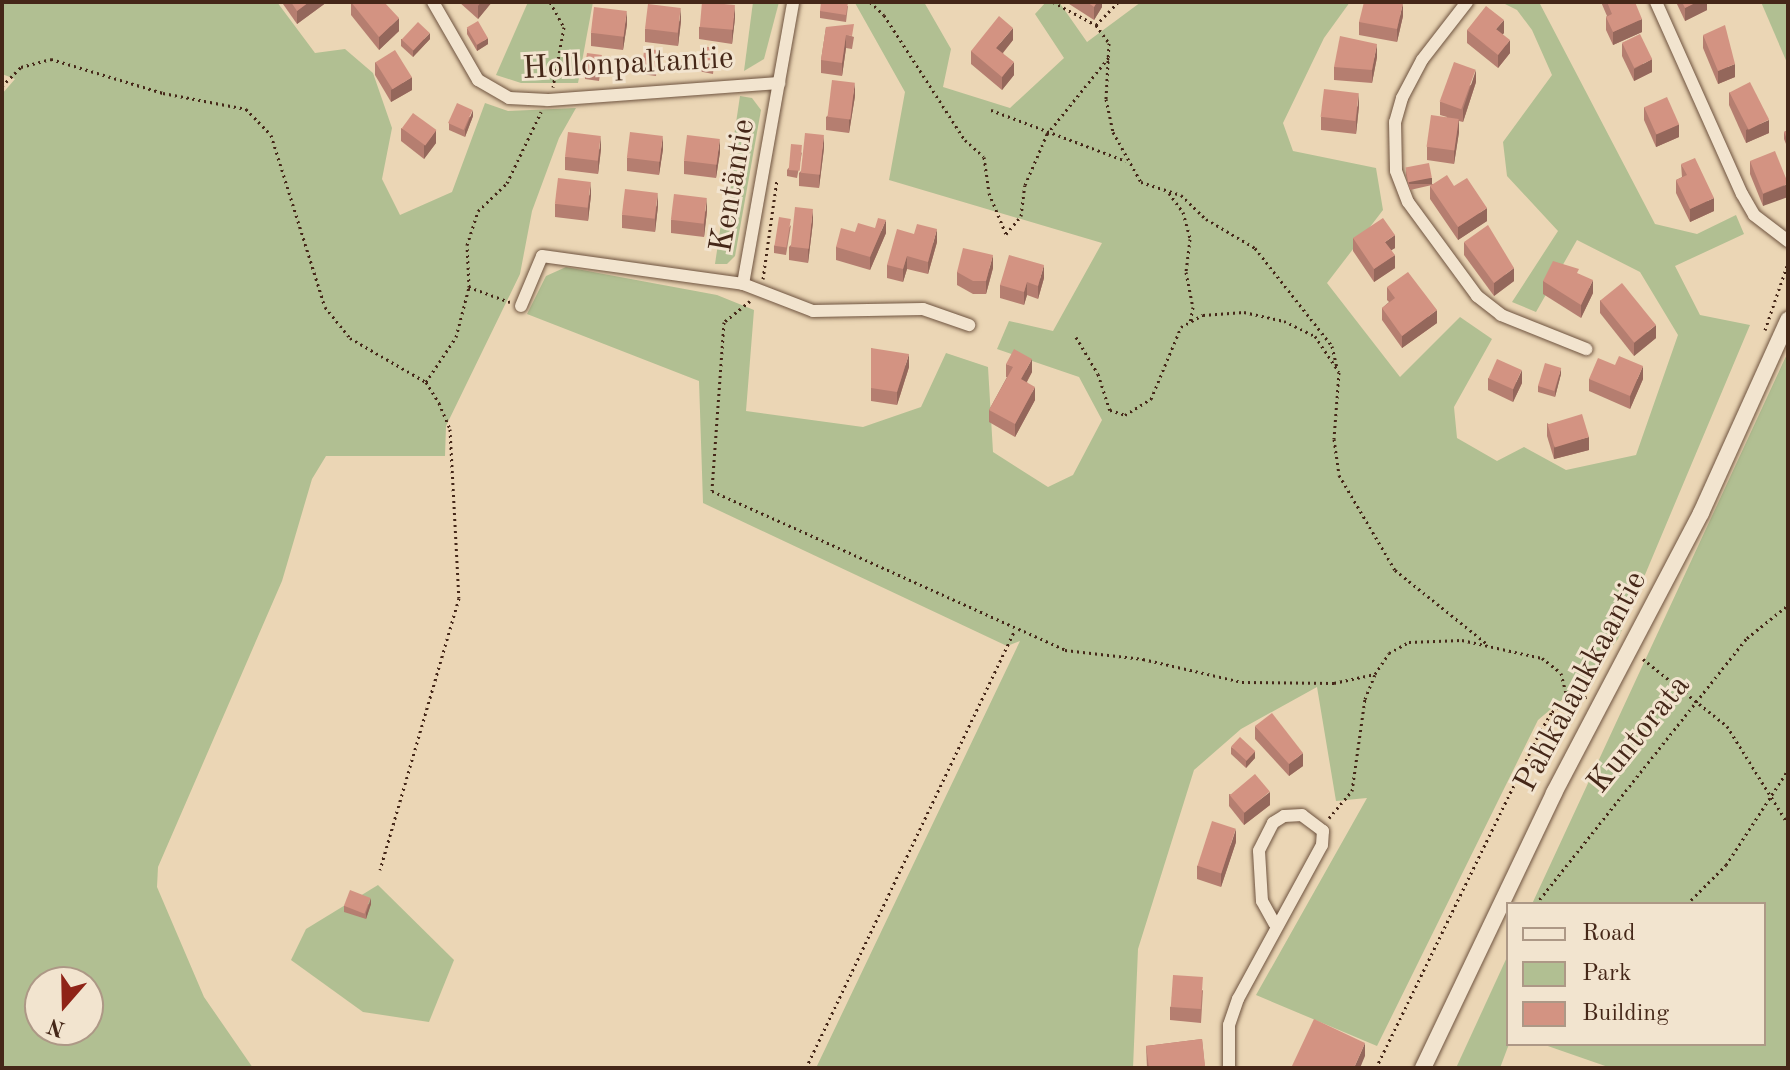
<!DOCTYPE html>
<meta charset="utf-8">
<style>
body{margin:0}
#map{position:relative;width:1790px;height:1070px;overflow:hidden;background:#ebd6b5;font-family:"Old Standard TT",serif}
div>[style]{position:absolute}
[style*='--x']{left:calc(var(--x)*1px);top:calc(var(--y)*1px);width:calc(var(--w)*1px);rotate:calc(var(--a)*1deg)}
.green>*{inset:0;background:#b1bf92}
.path>*{height:3px;margin-top:-1.5px;transform-origin:0;background:repeating-linear-gradient(90deg,#452718 0 2px,transparent 0 6px)}
.roads{filter:drop-shadow(0 0 2px #6e533f) drop-shadow(0 0 2px #6e533f)}
.minor>*{height:12px;margin:-6px;padding:0 6px;transform-origin:6px;border-radius:6px;background:#f2e4cf}
.tertiary>*{height:16px;margin:-8px;padding:0 8px;transform-origin:8px;border-radius:8px;background:#f2e4cf}
.wall>*{inset:0;background:#b57e70}
.shaded-wall>*{inset:0;background:#94675b;transform-origin:0 0}
.building>*{inset:0;background:#d39382;transform-origin:0 0}
span{translate:-50% -50%;white-space:nowrap;text-align:center;line-height:1.15;-webkit-text-stroke:6px #f2e4cf;paint-order:stroke}
.street-label{font-size:32px;color:#452718}
.frame{position:absolute;inset:0;border:4px solid #452718;pointer-events:none}
.legend{position:absolute;left:1506px;top:902px;width:260px;height:144px;box-sizing:border-box;background:#f2e4cf;border:2px solid #ad9886;margin:0;padding:10px 14px;list-style:none;font-size:24px;color:#452718}
.legend li{display:flex;align-items:center;gap:16px;height:40px}
.legend b{width:40px;border:2px solid #ad9886}
.north{position:absolute;left:24px;top:966px;width:80px;height:80px;box-sizing:border-box;background:#f2e4cf;border:2px solid #ad9886;border-radius:50%;rotate:200deg;font-size:22px;font-weight:700;line-height:32px;text-align:center;color:#452718}
.north::after{content:'';display:block;margin:auto;width:28px;height:36px;background:#8f2418;clip-path:polygon(50% 0,100% 100%,50% 72%,0 100%)}
</style>
<div id="map">
<div class="green">
<i style="clip-path:polygon(evenodd,2px 2px,277px 2px,315px 53px,345px 49px,373px 73px,392px 128px,382px 179px,400px 215px,452px 192px,485px 103px,508px 111px,576px 108px,559px 138px,532px 211px,520px 274px,446px 426px,445px 456px,326px 456px,312px 479px,282px 581px,158px 867px,157px 887px,204px 997px,253px 1068px,2px 1068px,2px 94px,15px 79px,2px 74px,2px 2px,40px 982px,88px 982px,88px 1030px,40px 1030px,40px 982px)"></i>
<i style="clip-path:polygon(528px 2px,593px 2px,578px 83px,521px 83px,496px 75px)"></i>
<i style="clip-path:polygon(753px 2px,779px 2px,764px 59px,744px 71px)"></i>
<i style="clip-path:polygon(849px 2px,924px 2px,951px 49px,943px 87px,1010px 108px,1064px 58px,1035px 14px,1046px 2px,1059px 2px,1087px 42px,1141px 2px,1350px 2px,1324px 38px,1283px 123px,1293px 151px,1376px 168px,1383px 210px,1327px 283px,1400px 377px,1460px 317px,1492px 339px,1454px 407px,1457px 438px,1497px 461px,1524px 447px,1566px 470px,1636px 455px,1678px 335px,1640px 272px,1577px 240px,1536px 312px,1512px 302px,1558px 231px,1507px 176px,1503px 142px,1552px 75px,1532px 30px,1517px 10px,1501px 2px,1539px 2px,1655px 224px,1697px 234px,1736px 215px,1744px 234px,1675px 266px,1700px 315px,1750px 325px,1618px 639px,1589px 677px,1538px 720px,1377px 1046px,1256px 995px,1367px 798px,1336px 801px,1317px 687px,1241px 729px,1194px 770px,1138px 949px,1133px 1068px,816px 1068px,1020px 641px,1007px 646px,703px 503px,699px 381px,527px 314px,546px 276px,566px 267px,717px 295px,754px 310px,746px 411px,863px 427px,921px 407px,946px 353px,988px 367px,993px 452px,1048px 487px,1073px 475px,1102px 420px,1079px 377px,997px 349px,1009px 321px,1053px 331px,1102px 243px,889px 180px,905px 92px,855px 3px)"></i>
<i style="clip-path:polygon(1761px 2px,1788px 2px,1788px 65px)"></i>
<i style="clip-path:polygon(740px 96px,752px 98px,761px 110px,735px 256px,727px 264px,715px 264px)"></i>
<i style="clip-path:polygon(1788px 352px,1788px 1068px,1611px 1068px,1542px 1044px,1764px 1044px,1764px 904px,1532px 904px)"></i>
<i style="clip-path:polygon(378px 885px,454px 960px,429px 1022px,363px 1012px,291px 960px,306px 929px)"></i>
<i style="clip-path:polygon(1508px 955px,1509px 1044px,1500px 1068px,1456px 1068px)"></i>
</div>
<div class="path">
<i style="--x:550;--y:2;--w:29;--a:61"></i>
<i style="--x:564;--y:27;--w:61;--a:100.4"></i>
<i style="--x:870;--y:2;--w:19;--a:43"></i>
<i style="--x:884;--y:15;--w:149;--a:57.1"></i>
<i style="--x:965;--y:140;--w:25;--a:42"></i>
<i style="--x:984;--y:157;--w:36;--a:82"></i>
<i style="--x:989;--y:193;--w:44;--a:67.5"></i>
<i style="--x:1006;--y:234;--w:23;--a:-50"></i>
<i style="--x:1021;--y:216;--w:31;--a:-83"></i>
<i style="--x:1025;--y:185;--w:56;--a:-66.7"></i>
<i style="--x:1047;--y:134;--w:100;--a:-51.1"></i>
<i style="--x:1053;--y:2;--w:49;--a:28.1"></i>
<i style="--x:1096;--y:25;--w:22;--a:54"></i>
<i style="--x:1109;--y:43;--w:56;--a:93.1"></i>
<i style="--x:1106;--y:99;--w:34;--a:78"></i>
<i style="--x:1113;--y:132;--w:57;--a:60.8"></i>
<i style="--x:1141;--y:182;--w:42;--a:18"></i>
<i style="--x:1181;--y:195;--w:35;--a:44"></i>
<i style="--x:1206;--y:219;--w:57;--a:30.6"></i>
<i style="--x:1255;--y:248;--w:125;--a:51.8"></i>
<i style="--x:1332;--y:346;--w:22;--a:77"></i>
<i style="--x:1096;--y:25;--w:32;--a:-46"></i>
<i style="--x:2;--y:86;--w:27;--a:-45"></i>
<i style="--x:21;--y:67;--w:31;--a:-15"></i>
<i style="--x:51;--y:59;--w:117;--a:16.9"></i>
<i style="--x:163;--y:93;--w:85;--a:10.9"></i>
<i style="--x:246;--y:109;--w:36;--a:46"></i>
<i style="--x:271;--y:135;--w:180;--a:72.6"></i>
<i style="--x:325;--y:307;--w:40;--a:51"></i>
<i style="--x:350;--y:338;--w:88;--a:30.1"></i>
<i style="--x:426;--y:382;--w:25;--a:58"></i>
<i style="--x:439;--y:403;--w:28;--a:67"></i>
<i style="--x:450;--y:429;--w:169;--a:87"></i>
<i style="--x:459;--y:598;--w:283;--a:106.2"></i>
<i style="--x:991;--y:110;--w:144;--a:20.7"></i>
<i style="--x:1169;--y:193;--w:24;--a:54"></i>
<i style="--x:1183;--y:212;--w:28;--a:75"></i>
<i style="--x:1190;--y:239;--w:33;--a:97"></i>
<i style="--x:1186;--y:272;--w:36;--a:79"></i>
<i style="--x:1193;--y:307;--w:15;--a:101"></i>
<i style="--x:763;--y:279;--w:101;--a:-82"></i>
<i style="--x:750;--y:301;--w:33;--a:141"></i>
<i style="--x:724;--y:322;--w:169;--a:94.1"></i>
<i style="--x:712;--y:491;--w:387;--a:24.2"></i>
<i style="--x:1065;--y:650;--w:79;--a:6.6"></i>
<i style="--x:1143;--y:659;--w:102;--a:13.1"></i>
<i style="--x:1242;--y:682;--w:92;--a:0.6"></i>
<i style="--x:1334;--y:683;--w:42;--a:-12.4"></i>
<i style="--x:510;--y:302;--w:44;--a:-159.9"></i>
<i style="--x:469;--y:287;--w:42;--a:-92.7"></i>
<i style="--x:467;--y:245;--w:36;--a:-72"></i>
<i style="--x:478;--y:211;--w:40;--a:-44"></i>
<i style="--x:507;--y:183;--w:79;--a:-64.4"></i>
<i style="--x:1765;--y:330;--w:71;--a:-71.1"></i>
<i style="--x:1076;--y:337;--w:43;--a:59.3"></i>
<i style="--x:1098;--y:374;--w:38;--a:72"></i>
<i style="--x:1110;--y:410;--w:16;--a:18"></i>
<i style="--x:1125;--y:415;--w:31;--a:-32"></i>
<i style="--x:1151;--y:399;--w:78;--a:-67.4"></i>
<i style="--x:1181;--y:327;--w:25;--a:-29"></i>
<i style="--x:1203;--y:315;--w:41;--a:-4.2"></i>
<i style="--x:1244;--y:312;--w:41;--a:12.7"></i>
<i style="--x:1284;--y:321;--w:34;--a:26"></i>
<i style="--x:1315;--y:336;--w:43;--a:56.3"></i>
<i style="--x:1339;--y:372;--w:67;--a:94.3"></i>
<i style="--x:1334;--y:439;--w:36;--a:82"></i>
<i style="--x:1339;--y:475;--w:110;--a:59.5"></i>
<i style="--x:1395;--y:570;--w:118;--a:38.8"></i>
<i style="--x:426;--y:382;--w:54;--a:-56.3"></i>
<i style="--x:456;--y:337;--w:52;--a:-75.4"></i>
<i style="--x:1643;--y:659;--w:107;--a:38.6"></i>
<i style="--x:1727;--y:726;--w:115;--a:58.1"></i>
<i style="--x:1329;--y:818;--w:35;--a:-50"></i>
<i style="--x:1352;--y:791;--w:93;--a:-82"></i>
<i style="--x:1365;--y:699;--w:27;--a:-68"></i>
<i style="--x:1375;--y:674;--w:25;--a:-56"></i>
<i style="--x:1389;--y:653;--w:23;--a:-29"></i>
<i style="--x:1409;--y:642;--w:53;--a:-2.2"></i>
<i style="--x:1462;--y:640;--w:82;--a:12.7"></i>
<i style="--x:1542;--y:658;--w:24;--a:38"></i>
<i style="--x:1561;--y:673;--w:29;--a:76"></i>
<i style="--x:1536;--y:904;--w:340;--a:-51.6"></i>
<i style="--x:1747;--y:638;--w:53;--a:-38.8"></i>
<i style="--x:1687;--y:904;--w:55;--a:-45"></i>
<i style="--x:1726;--y:865;--w:113;--a:-56.9"></i>
<i style="--x:806;--y:1068;--w:484;--a:-64.5"></i>
<i style="--x:1376;--y:1068;--w:376;--a:-64"></i>
<i style="--x:1541;--y:730;--w:21;--a:-59"></i>
<i style="--x:1552;--y:712;--w:19;--a:-35"></i>
<i style="--x:1568;--y:701;--w:19;--a:-12"></i>
</div>
<div class="roads">
<div class="minor">
<i style="--x:433;--y:2;--w:90;--a:60"></i>
<i style="--x:478;--y:80;--w:36;--a:30"></i>
<i style="--x:509;--y:98;--w:39;--a:3"></i>
<i style="--x:548;--y:100;--w:232;--a:-4.2"></i>
<i style="--x:1467;--y:2;--w:73;--a:127.8"></i>
<i style="--x:1422;--y:60;--w:43;--a:117.8"></i>
<i style="--x:1402;--y:98;--w:25;--a:106"></i>
<i style="--x:1395;--y:122;--w:49;--a:88.8"></i>
<i style="--x:1396;--y:171;--w:33;--a:69"></i>
<i style="--x:1408;--y:202;--w:117;--a:53.7"></i>
<i style="--x:1477;--y:296;--w:31;--a:38"></i>
<i style="--x:1501;--y:315;--w:92;--a:21.8"></i>
<i style="--x:1656;--y:2;--w:210;--a:65.9"></i>
<i style="--x:1742;--y:194;--w:24;--a:60"></i>
<i style="--x:1754;--y:215;--w:43;--a:37.4"></i>
<i style="--x:743;--y:284;--w:286;--a:-79.9"></i>
<i style="--x:521;--y:306;--w:54;--a:-67.2"></i>
<i style="--x:542;--y:256;--w:203;--a:7.9"></i>
<i style="--x:743;--y:284;--w:75;--a:21.1"></i>
<i style="--x:813;--y:311;--w:110;--a:-1"></i>
<i style="--x:923;--y:309;--w:49;--a:19.2"></i>
<i style="--x:1229;--y:1068;--w:43;--a:-90"></i>
<i style="--x:1229;--y:1025;--w:28;--a:-71"></i>
<i style="--x:1238;--y:999;--w:175;--a:-61.4"></i>
<i style="--x:1322;--y:845;--w:14;--a:-86"></i>
<i style="--x:1323;--y:831;--w:26;--a:-143"></i>
<i style="--x:1302;--y:815;--w:18;--a:177"></i>
<i style="--x:1284;--y:816;--w:13;--a:148"></i>
<i style="--x:1273;--y:823;--w:31;--a:117"></i>
<i style="--x:1259;--y:851;--w:50;--a:86.6"></i>
<i style="--x:1262;--y:901;--w:26;--a:61"></i>
</div>
<div class="tertiary">
<i style="--x:1423;--y:1068;--w:305;--a:-64.5"></i>
<i style="--x:1554;--y:793;--w:316;--a:-62.3"></i>
<i style="--x:1701;--y:513;--w:212;--a:-65.7"></i>
</div>
</div>
<div class="wall">
<i style="clip-path:polygon(283px 2px,327px 2px,297px 24px,283px 4px)"></i>
<i style="clip-path:polygon(351px 2px,399px 31px,379px 50px,351px 15px)"></i>
<i style="clip-path:polygon(459px 2px,492px 2px,478px 19px)"></i>
<i style="clip-path:polygon(1066px 2px,1102px 2px,1102px 7px,1094px 20px)"></i>
<i style="clip-path:polygon(1601px 2px,1635px 2px,1642px 32px,1613px 45px,1606px 30px,1606px 17px,1607px 16px)"></i>
<i style="clip-path:polygon(1676px 2px,1707px 2px,1707px 10px,1685px 21px)"></i>
<i style="clip-path:polygon(848px 6px,846px 22px,820px 18px,820px 11px)"></i>
<i style="clip-path:polygon(1403px 16px,1397px 42px,1359px 35px,1359px 22px)"></i>
<i style="clip-path:polygon(735px 18px,732px 44px,699px 39px,699px 27px)"></i>
<i style="clip-path:polygon(681px 21px,678px 46px,645px 42px,645px 29px)"></i>
<i style="clip-path:polygon(627px 24px,623px 50px,591px 46px,591px 33px)"></i>
<i style="clip-path:polygon(826px 27px,854px 37px,852px 49px,846px 48px,842px 76px,821px 73px,821px 60px)"></i>
<i style="clip-path:polygon(467px 28px,488px 44px,477px 51px,467px 34px)"></i>
<i style="clip-path:polygon(1467px 30px,1504px 33px,1502px 34px,1510px 53px,1498px 68px,1467px 43px)"></i>
<i style="clip-path:polygon(1703px 35px,1735px 77px,1718px 84px,1703px 48px)"></i>
<i style="clip-path:polygon(401px 39px,430px 39px,413px 57px,401px 46px)"></i>
<i style="clip-path:polygon(1013px 40px,1003px 53px,1014px 75px,1002px 90px,971px 64px,971px 51px)"></i>
<i style="clip-path:polygon(1622px 43px,1652px 72px,1634px 81px,1622px 56px)"></i>
<i style="clip-path:polygon(715px 54px,713px 74px,698px 71px,698px 65px)"></i>
<i style="clip-path:polygon(658px 57px,656px 76px,641px 74px,641px 68px)"></i>
<i style="clip-path:polygon(1377px 57px,1372px 83px,1334px 80px,1334px 67px)"></i>
<i style="clip-path:polygon(602px 61px,599px 81px,585px 79px,585px 73px)"></i>
<i style="clip-path:polygon(375px 62px,412px 90px,391px 102px,375px 75px)"></i>
<i style="clip-path:polygon(1476px 82px,1463px 122px,1459px 121px,1459px 132px,1454px 164px,1427px 160px,1427px 147px,1447px 117px,1440px 115px,1440px 102px)"></i>
<i style="clip-path:polygon(1729px 92px,1769px 133px,1746px 143px,1729px 105px)"></i>
<i style="clip-path:polygon(855px 96px,849px 133px,826px 130px,826px 117px)"></i>
<i style="clip-path:polygon(1359px 106px,1356px 134px,1321px 130px,1321px 117px)"></i>
<i style="clip-path:polygon(1644px 107px,1679px 137px,1656px 147px,1644px 120px)"></i>
<i style="clip-path:polygon(473px 116px,465px 137px,449px 130px,449px 123px)"></i>
<i style="clip-path:polygon(401px 128px,436px 143px,424px 159px,401px 141px)"></i>
<i style="clip-path:polygon(1788px 130px,1788px 149px,1784px 139px,1784px 132px)"></i>
<i style="clip-path:polygon(824px 148px,819px 188px,799px 186px,799px 173px)"></i>
<i style="clip-path:polygon(601px 149px,598px 174px,565px 170px,565px 157px)"></i>
<i style="clip-path:polygon(663px 149px,659px 175px,627px 171px,627px 158px)"></i>
<i style="clip-path:polygon(720px 152px,716px 178px,684px 174px,684px 161px)"></i>
<i style="clip-path:polygon(802px 152px,797px 178px,787px 176px,787px 170px)"></i>
<i style="clip-path:polygon(1750px 161px,1788px 182px,1763px 206px,1750px 174px)"></i>
<i style="clip-path:polygon(1681px 164px,1714px 211px,1690px 222px,1676px 193px,1676px 180px,1682px 177px)"></i>
<i style="clip-path:polygon(1406px 169px,1432px 184px,1454px 186px,1487px 221px,1458px 240px,1430px 199px,1430px 186px,1432px 185px,1410px 190px,1406px 176px)"></i>
<i style="clip-path:polygon(591px 195px,588px 221px,555px 217px,555px 204px)"></i>
<i style="clip-path:polygon(658px 206px,655px 232px,622px 228px,622px 215px)"></i>
<i style="clip-path:polygon(707px 211px,704px 237px,671px 233px,671px 220px)"></i>
<i style="clip-path:polygon(813px 222px,808px 263px,789px 260px,789px 247px)"></i>
<i style="clip-path:polygon(791px 225px,786px 255px,774px 253px,774px 246px)"></i>
<i style="clip-path:polygon(875px 228px,886px 233px,870px 270px,836px 260px,836px 247px,855px 232px)"></i>
<i style="clip-path:polygon(1353px 238px,1395px 248px,1391px 250px,1395px 268px,1374px 282px,1353px 251px)"></i>
<i style="clip-path:polygon(937px 242px,928px 274px,907px 269px,903px 282px,887px 278px,887px 265px)"></i>
<i style="clip-path:polygon(1464px 242px,1514px 281px,1494px 296px,1464px 255px)"></i>
<i style="clip-path:polygon(993px 268px,986px 294px,973px 294px,957px 285px,957px 272px)"></i>
<i style="clip-path:polygon(1579px 274px,1593px 293px,1581px 318px,1543px 294px,1543px 281px)"></i>
<i style="clip-path:polygon(1044px 278px,1038px 299px,1027px 295px,1024px 305px,1000px 298px,1000px 285px)"></i>
<i style="clip-path:polygon(1387px 287px,1437px 323px,1402px 348px,1382px 320px,1382px 308px,1389px 302px,1387px 300px)"></i>
<i style="clip-path:polygon(1600px 300px,1656px 338px,1634px 356px,1600px 313px)"></i>
<i style="clip-path:polygon(871px 348px,909px 367px,897px 405px,871px 401px)"></i>
<i style="clip-path:polygon(1006px 364px,1032px 372px,1027px 382px,1035px 400px,1015px 437px,989px 422px,989px 410px,1007px 377px,1006px 377px)"></i>
<i style="clip-path:polygon(1561px 374px,1555px 397px,1538px 392px,1538px 386px)"></i>
<i style="clip-path:polygon(1488px 378px,1522px 383px,1513px 402px,1488px 390px)"></i>
<i style="clip-path:polygon(1589px 379px,1643px 379px,1630px 409px,1589px 391px)"></i>
<i style="clip-path:polygon(1547px 423px,1589px 450px,1554px 459px,1547px 436px)"></i>
<i style="clip-path:polygon(1255px 726px,1303px 766px,1289px 776px,1255px 739px)"></i>
<i style="clip-path:polygon(1231px 747px,1255px 758px,1246px 768px,1231px 754px)"></i>
<i style="clip-path:polygon(1229px 794px,1270px 805px,1244px 825px,1229px 806px)"></i>
<i style="clip-path:polygon(1236px 842px,1221px 887px,1197px 879px,1197px 866px)"></i>
<i style="clip-path:polygon(371px 904px,366px 919px,344px 912px,344px 906px)"></i>
<i style="clip-path:polygon(1203px 990px,1201px 1023px,1170px 1020px,1170px 1007px)"></i>
<i style="clip-path:polygon(1202px 1039px,1205px 1068px,1147px 1068px,1146px 1046px)"></i>
</div>
<div class="shaded-wall">
<i style="clip-path:polygon(309px 2px,327px 2px,297px 24px,297px 11px)"></i>
<i style="clip-path:polygon(481px 2px,492px 2px,478px 19px,478px 6px)"></i>
<i style="clip-path:polygon(1097px 2px,1102px 2px,1102px 7px,1094px 20px,1094px 7px)"></i>
<i style="clip-path:polygon(1697px 2px,1707px 2px,1707px 10px,1685px 21px,1685px 8px)"></i>
<i style="clip-path:polygon(1403px 3px,1403px 16px,1397px 42px,1397px 29px)"></i>
<i style="clip-path:polygon(735px 5px,735px 18px,732px 44px,732px 31px)"></i>
<i style="clip-path:polygon(681px 8px,681px 21px,678px 46px,678px 33px)"></i>
<i style="clip-path:polygon(627px 11px,627px 24px,623px 50px,623px 37px)"></i>
<i style="clip-path:polygon(399px 18px,399px 31px,379px 50px,379px 37px)"></i>
<i style="clip-path:polygon(1642px 19px,1642px 32px,1613px 45px,1613px 32px)"></i>
<i style="clip-path:polygon(1504px 20px,1504px 33px,1496px 42px,1496px 29px)"></i>
<i style="clip-path:polygon(1013px 28px,1013px 40px,996px 61px,996px 48px)"></i>
<i style="clip-path:polygon(430px 33px,430px 39px,413px 57px,413px 50px)"></i>
<i style="clip-path:polygon(846px 35px,846px 48px,842px 76px,842px 63px)"></i>
<i style="clip-path:polygon(488px 38px,488px 44px,477px 51px,477px 45px)"></i>
<i style="clip-path:polygon(1510px 40px,1510px 53px,1498px 68px,1498px 55px)"></i>
<i style="clip-path:polygon(1377px 44px,1377px 57px,1372px 83px,1372px 70px)"></i>
<i style="clip-path:polygon(1652px 59px,1652px 72px,1634px 81px,1634px 69px)"></i>
<i style="clip-path:polygon(1014px 62px,1014px 75px,1002px 90px,1002px 77px)"></i>
<i style="clip-path:polygon(1735px 64px,1735px 77px,1718px 84px,1718px 71px)"></i>
<i style="clip-path:polygon(1476px 70px,1476px 82px,1463px 122px,1463px 109px)"></i>
<i style="clip-path:polygon(412px 77px,412px 90px,391px 102px,391px 90px)"></i>
<i style="clip-path:polygon(855px 83px,855px 96px,849px 133px,849px 120px)"></i>
<i style="clip-path:polygon(1359px 93px,1359px 106px,1356px 134px,1356px 121px)"></i>
<i style="clip-path:polygon(473px 110px,473px 116px,465px 137px,465px 130px)"></i>
<i style="clip-path:polygon(1459px 119px,1459px 132px,1454px 164px,1454px 151px)"></i>
<i style="clip-path:polygon(1769px 120px,1769px 133px,1746px 143px,1746px 130px)"></i>
<i style="clip-path:polygon(1679px 124px,1679px 137px,1656px 147px,1656px 134px)"></i>
<i style="clip-path:polygon(436px 130px,436px 143px,424px 159px,424px 146px)"></i>
<i style="clip-path:polygon(824px 135px,824px 148px,819px 188px,819px 175px)"></i>
<i style="clip-path:polygon(601px 136px,601px 149px,598px 174px,598px 161px)"></i>
<i style="clip-path:polygon(663px 136px,663px 149px,659px 175px,659px 162px)"></i>
<i style="clip-path:polygon(720px 139px,720px 152px,716px 178px,716px 165px)"></i>
<i style="left:1432px;top:178px;width:6px;height:23px;rotate:90deg"></i>
<i style="clip-path:polygon(591px 182px,591px 195px,588px 221px,588px 208px)"></i>
<i style="clip-path:polygon(1788px 184px,1788px 197px,1763px 206px,1763px 194px)"></i>
<i style="clip-path:polygon(658px 193px,658px 206px,655px 232px,655px 219px)"></i>
<i style="clip-path:polygon(707px 198px,707px 211px,704px 237px,704px 224px)"></i>
<i style="clip-path:polygon(1714px 198px,1714px 211px,1690px 222px,1690px 209px)"></i>
<i style="clip-path:polygon(1487px 208px,1487px 221px,1458px 240px,1458px 227px)"></i>
<i style="clip-path:polygon(813px 209px,813px 222px,808px 263px,808px 250px)"></i>
<i style="clip-path:polygon(886px 220px,886px 233px,870px 270px,870px 257px)"></i>
<i style="clip-path:polygon(937px 229px,937px 242px,928px 274px,928px 262px)"></i>
<i style="clip-path:polygon(1395px 235px,1395px 248px,1385px 254px,1385px 242px)"></i>
<i style="clip-path:polygon(993px 255px,993px 268px,986px 294px,986px 281px)"></i>
<i style="clip-path:polygon(1395px 255px,1395px 268px,1374px 282px,1374px 269px)"></i>
<i style="clip-path:polygon(907px 256px,907px 269px,903px 282px,903px 269px)"></i>
<i style="clip-path:polygon(1044px 265px,1044px 278px,1038px 299px,1038px 286px)"></i>
<i style="clip-path:polygon(1514px 268px,1514px 281px,1494px 296px,1494px 283px)"></i>
<i style="clip-path:polygon(1593px 280px,1593px 293px,1581px 318px,1581px 305px)"></i>
<i style="clip-path:polygon(1027px 282px,1027px 295px,1024px 305px,1024px 292px)"></i>
<i style="clip-path:polygon(1437px 310px,1437px 323px,1402px 348px,1402px 336px)"></i>
<i style="clip-path:polygon(1656px 325px,1656px 338px,1634px 356px,1634px 343px)"></i>
<i style="clip-path:polygon(909px 354px,909px 367px,897px 405px,897px 392px)"></i>
<i style="clip-path:polygon(1032px 359px,1032px 372px,1021px 392px,1021px 379px)"></i>
<i style="clip-path:polygon(1643px 366px,1643px 379px,1630px 409px,1630px 396px)"></i>
<i style="clip-path:polygon(1561px 368px,1561px 374px,1555px 397px,1555px 391px)"></i>
<i style="clip-path:polygon(1522px 370px,1522px 383px,1513px 402px,1513px 389px)"></i>
<i style="clip-path:polygon(1035px 387px,1035px 400px,1015px 437px,1015px 424px)"></i>
<i style="clip-path:polygon(1589px 437px,1589px 450px,1554px 459px,1554px 446px)"></i>
<i style="clip-path:polygon(1255px 751px,1255px 758px,1246px 768px,1246px 761px)"></i>
<i style="clip-path:polygon(1303px 753px,1303px 766px,1289px 776px,1289px 764px)"></i>
<i style="clip-path:polygon(1270px 792px,1270px 805px,1244px 825px,1244px 812px)"></i>
<i style="clip-path:polygon(1236px 829px,1236px 842px,1221px 887px,1221px 874px)"></i>
<i style="clip-path:polygon(371px 898px,371px 904px,366px 919px,366px 913px)"></i>
<i style="clip-path:polygon(1365px 1043px,1365px 1056px,1360px 1068px,1354px 1068px)"></i>
</div>
<div class="building">
<i style="clip-path:polygon(291px 2px,309px 2px,297px 11px)"></i>
<i style="clip-path:polygon(351px 2px,384px 2px,399px 18px,379px 37px)"></i>
<i style="left:702px;top:2px;width:33px;height:25px;rotate:5deg"></i>
<i style="clip-path:polygon(821px 2px,848px 2px,846px 15px,820px 11px)"></i>
<i style="clip-path:polygon(1087px 2px,1097px 2px,1094px 7px)"></i>
<i style="clip-path:polygon(1364px 2px,1403px 3px,1397px 29px,1359px 22px)"></i>
<i style="clip-path:polygon(1607px 2px,1635px 2px,1642px 19px,1613px 32px,1606px 17px,1612px 14px)"></i>
<i style="clip-path:polygon(1682px 2px,1697px 2px,1685px 8px)"></i>
<i style="left:648px;top:4px;width:33px;height:25px;rotate:7deg"></i>
<i style="clip-path:polygon(1486px 6px,1504px 20px,1496px 29px,1510px 40px,1498px 55px,1467px 30px)"></i>
<i style="left:594px;top:7px;width:33px;height:26px;rotate:7deg"></i>
<i style="clip-path:polygon(999px 16px,1013px 28px,996px 48px,1014px 62px,1002px 77px,971px 51px)"></i>
<i style="left:478px;top:21px;width:20px;height:13px;rotate:60deg"></i>
<i style="left:418px;top:22px;width:16px;height:24px;rotate:43deg"></i>
<i style="clip-path:polygon(854px 24px,852px 36px,846px 35px,842px 63px,821px 60px,826px 27px)"></i>
<i style="clip-path:polygon(1725px 25px,1735px 64px,1718px 71px,1703px 35px)"></i>
<i style="left:1640px;top:34px;width:28px;height:20px;rotate:64deg"></i>
<i style="clip-path:polygon(1340px 36px,1377px 44px,1372px 70px,1334px 67px)"></i>
<i style="left:701px;top:46px;width:14px;height:19px;rotate:8deg"></i>
<i style="left:644px;top:49px;width:14px;height:19px;rotate:4deg"></i>
<i style="left:395px;top:50px;width:32px;height:23px;rotate:58deg"></i>
<i style="left:587px;top:53px;width:15px;height:20px;rotate:8deg"></i>
<i style="left:1454px;top:62px;width:23px;height:42px;rotate:20deg"></i>
<i style="left:832px;top:80px;width:23px;height:37px;rotate:7deg"></i>
<i style="left:1750px;top:82px;width:42px;height:23px;rotate:63deg"></i>
<i style="left:1324px;top:89px;width:35px;height:28px;rotate:7deg"></i>
<i style="left:1667px;top:97px;width:30px;height:25px;rotate:66deg"></i>
<i style="left:457px;top:103px;width:17px;height:22px;rotate:24deg"></i>
<i style="left:413px;top:113px;width:29px;height:19px;rotate:36deg"></i>
<i style="left:1431px;top:115px;width:28px;height:32px;rotate:8deg"></i>
<i style="clip-path:polygon(1788px 130px,1788px 142px,1784px 132px)"></i>
<i style="left:568px;top:132px;width:33px;height:25px;rotate:7deg"></i>
<i style="left:630px;top:132px;width:33px;height:26px;rotate:7deg"></i>
<i style="left:805px;top:133px;width:19px;height:40px;rotate:6deg"></i>
<i style="left:687px;top:135px;width:33px;height:26px;rotate:7deg"></i>
<i style="left:791px;top:144px;width:11px;height:26px;rotate:5deg"></i>
<i style="left:1775px;top:151px;width:35px;height:27px;rotate:68deg"></i>
<i style="clip-path:polygon(1695px 158px,1714px 198px,1690px 209px,1676px 180px,1687px 175px,1681px 164px)"></i>
<i style="left:1429px;top:163px;width:15px;height:24px;rotate:79deg"></i>
<i style="clip-path:polygon(1447px 175px,1454px 186px,1467px 178px,1487px 208px,1458px 227px,1430px 186px)"></i>
<i style="left:558px;top:178px;width:33px;height:26px;rotate:7deg"></i>
<i style="left:625px;top:189px;width:33px;height:26px;rotate:7deg"></i>
<i style="left:674px;top:194px;width:33px;height:26px;rotate:7deg"></i>
<i style="left:795px;top:207px;width:18px;height:40px;rotate:6deg"></i>
<i style="left:779px;top:217px;width:12px;height:29px;rotate:9deg"></i>
<i style="clip-path:polygon(878px 218px,886px 220px,870px 257px,836px 247px,841px 228px,855px 232px,858px 223px,875px 228px)"></i>
<i style="clip-path:polygon(1383px 218px,1395px 235px,1385px 242px,1395px 255px,1374px 269px,1353px 238px)"></i>
<i style="clip-path:polygon(917px 224px,937px 229px,928px 262px,907px 256px,903px 269px,887px 265px,897px 229px,914px 234px)"></i>
<i style="clip-path:polygon(1488px 225px,1514px 268px,1494px 283px,1464px 242px)"></i>
<i style="clip-path:polygon(963px 248px,993px 255px,986px 281px,973px 281px,957px 272px)"></i>
<i style="clip-path:polygon(1009px 255px,1044px 265px,1038px 286px,1027px 282px,1024px 292px,1000px 285px)"></i>
<i style="clip-path:polygon(1553px 261px,1579px 269px,1577px 273px,1593px 280px,1581px 305px,1543px 281px)"></i>
<i style="clip-path:polygon(1408px 272px,1437px 310px,1402px 336px,1382px 308px,1395px 298px,1387px 287px)"></i>
<i style="left:1622px;top:283px;width:54px;height:28px;rotate:51deg"></i>
<i style="clip-path:polygon(871px 348px,909px 354px,897px 392px,871px 388px)"></i>
<i style="clip-path:polygon(1014px 349px,1032px 359px,1021px 379px,1035px 387px,1015px 424px,989px 410px,1013px 367px,1006px 364px)"></i>
<i style="clip-path:polygon(1619px 356px,1643px 366px,1630px 396px,1589px 379px,1598px 358px,1615px 365px)"></i>
<i style="left:1497px;top:359px;width:27px;height:21px;rotate:24deg"></i>
<i style="left:1545px;top:363px;width:17px;height:24px;rotate:17deg"></i>
<i style="left:1582px;top:414px;width:24px;height:36px;rotate:73deg"></i>
<i style="clip-path:polygon(1272px 713px,1303px 753px,1289px 764px,1255px 726px)"></i>
<i style="left:1240px;top:737px;width:21px;height:13px;rotate:43deg"></i>
<i style="left:1255px;top:774px;width:23px;height:33px;rotate:50deg"></i>
<i style="left:1212px;top:821px;width:25px;height:47px;rotate:18deg"></i>
<i style="left:350px;top:890px;width:22px;height:17px;rotate:21deg"></i>
<i style="left:1173px;top:975px;width:30px;height:32px;rotate:4deg"></i>
<i style="clip-path:polygon(1314px 1019px,1365px 1043px,1354px 1068px,1291px 1068px)"></i>
<i style="clip-path:polygon(1202px 1039px,1205px 1066px,1185px 1068px,1149px 1068px,1146px 1046px)"></i>
</div>
<div class="street-label">
<span style="left:628px;top:65px;rotate:-3deg">Hollonpaltantie</span>
<span style="left:734px;top:186px;rotate:-80deg">Kentäntie</span>
<span style="left:1582px;top:682px;rotate:-62deg">Pahkalaukkaantie</span>
<span style="left:1640px;top:735px;rotate:-51deg">Kuntorata</span>
</div>
<div class="frame"></div>
<ul class="legend">
<li><b style="height:10px;background:#f2e4cf"></b>Road</li>
<li><b style="height:22px;background:#b1bf92"></b>Park</li>
<li><b style="height:22px;background:#d39382"></b>Building</li>
</ul>
<div class="north">N</div>
</div>
